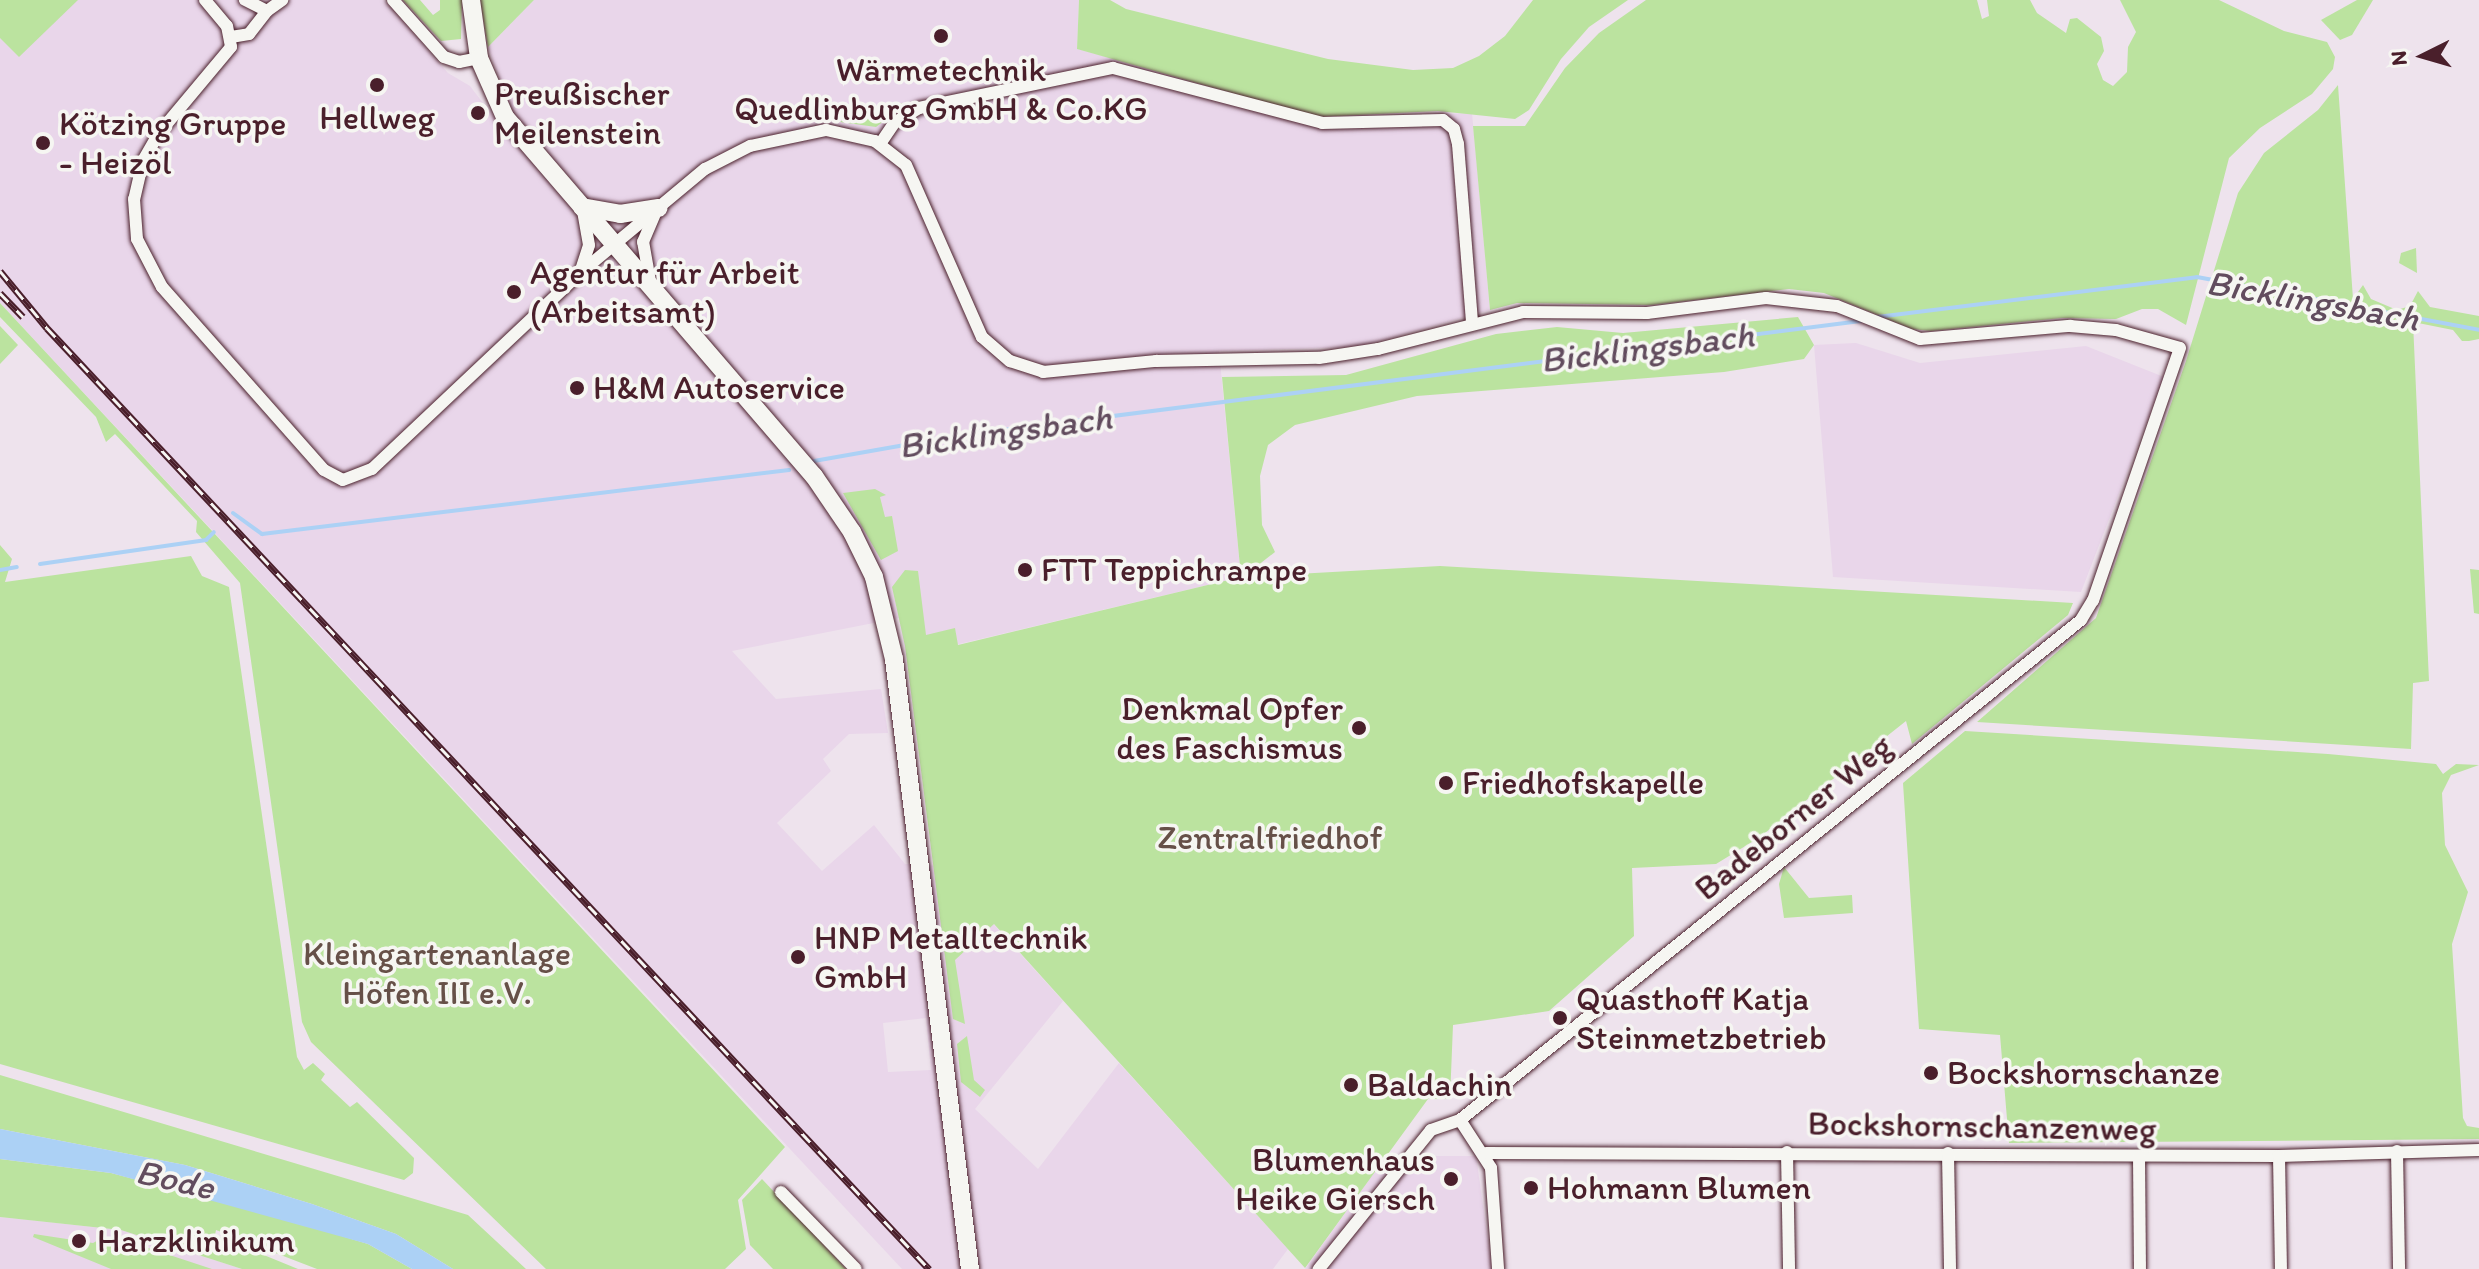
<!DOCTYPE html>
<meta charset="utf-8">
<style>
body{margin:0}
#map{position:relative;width:2479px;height:1269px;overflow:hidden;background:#eee3ed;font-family:Itim,sans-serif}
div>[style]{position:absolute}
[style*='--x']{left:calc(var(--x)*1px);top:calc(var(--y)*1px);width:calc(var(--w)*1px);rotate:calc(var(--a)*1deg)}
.built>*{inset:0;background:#e9d6ea}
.green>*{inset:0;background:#bbe39f}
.water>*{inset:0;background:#acd1f5}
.stream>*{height:4px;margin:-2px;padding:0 2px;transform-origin:2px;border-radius:2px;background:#acd1f5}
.roads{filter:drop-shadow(0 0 2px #4a1f2b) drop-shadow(0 0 2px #4a1f2b)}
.minor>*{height:12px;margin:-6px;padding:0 6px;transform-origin:6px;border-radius:6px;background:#f6f6f2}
.secondary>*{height:18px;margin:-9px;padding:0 9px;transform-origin:9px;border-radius:9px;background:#f6f6f2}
.rail>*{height:7px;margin-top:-3.5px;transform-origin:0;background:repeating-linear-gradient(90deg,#f6f6f2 0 12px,#4a1f2b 0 24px);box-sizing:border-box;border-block:2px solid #4a1f2b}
.dots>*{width:22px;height:22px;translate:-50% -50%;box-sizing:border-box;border:4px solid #f6f6f2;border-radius:50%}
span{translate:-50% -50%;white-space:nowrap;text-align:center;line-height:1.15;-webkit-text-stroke:7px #f6f6f2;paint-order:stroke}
.poi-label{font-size:34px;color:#4a1f2b}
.left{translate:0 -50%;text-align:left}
.right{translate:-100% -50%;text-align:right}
.street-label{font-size:34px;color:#4a1f2b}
.park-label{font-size:34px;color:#665048}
.water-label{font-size:36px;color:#624c5e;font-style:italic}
.north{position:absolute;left:2383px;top:16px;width:80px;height:80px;-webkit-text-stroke:6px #f6f6f2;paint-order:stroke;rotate:265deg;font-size:22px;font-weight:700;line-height:32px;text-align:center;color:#4a1f2b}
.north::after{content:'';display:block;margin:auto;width:28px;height:36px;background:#4a1f2b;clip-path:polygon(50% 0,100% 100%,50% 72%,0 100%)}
</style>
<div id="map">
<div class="built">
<i style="clip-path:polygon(evenodd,0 0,384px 0,448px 73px,470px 86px,489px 111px,507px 99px,488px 47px,534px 0,1079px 0,1077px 49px,1334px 117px,1472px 113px,1490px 310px,1358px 347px,1219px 351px,1241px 577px,913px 655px,906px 655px,899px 618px,732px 651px,776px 699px,881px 689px,888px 733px,849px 734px,823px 759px,831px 771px,777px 823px,822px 871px,874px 825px,905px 864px,941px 866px,1063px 1001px,975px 1109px,1038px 1169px,1119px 1063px,1288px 1249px,1273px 1269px,902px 1269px,0 303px,0 0,926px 1018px,931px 1070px,888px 1072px,883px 1023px,926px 1018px)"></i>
<i style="clip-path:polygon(1856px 343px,1920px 363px,2086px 346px,2164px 377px,2081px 592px,1833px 577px,1814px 345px)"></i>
<i style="clip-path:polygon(1386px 1156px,1476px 1156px,1492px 1269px,1305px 1269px)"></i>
<i style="clip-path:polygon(0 1217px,121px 1230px,242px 1269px,0 1269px)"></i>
</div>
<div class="green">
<i style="clip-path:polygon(0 0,78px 0,19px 57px,0 38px)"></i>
<i style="clip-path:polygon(403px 0,420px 0,433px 15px,440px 10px,440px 0,462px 0,461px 39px,441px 41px)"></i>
<i style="clip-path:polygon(480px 0,534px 0,488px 47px)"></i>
<i style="clip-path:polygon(1079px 0,1110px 0,1126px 9px,1328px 59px,1413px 70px,1453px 68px,1479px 56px,1505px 36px,1533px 0,1628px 0,1589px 27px,1561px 59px,1529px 110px,1515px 119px,1438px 111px,1317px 117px,1077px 49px)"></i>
<i style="clip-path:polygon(1646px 0,1977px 0,1982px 19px,1989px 16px,1987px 0,2030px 0,2037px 13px,2066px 33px,2070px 19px,2077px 18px,2101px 37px,2104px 51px,2097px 64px,2103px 80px,2113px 86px,2127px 72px,2128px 47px,2136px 32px,2120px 0,2219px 0,2284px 31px,2327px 42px,2335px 57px,2333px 69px,2312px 94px,2260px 128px,2229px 158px,2186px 325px,2158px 309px,2142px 309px,2116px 319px,2062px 318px,1931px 331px,1912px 329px,1824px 293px,1789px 289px,1651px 305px,1517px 303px,1490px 310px,1473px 126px,1525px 126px,1565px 68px,1599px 33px)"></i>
<i style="clip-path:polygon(2357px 0,2373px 0,2352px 35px,2340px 40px,2321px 20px)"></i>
<i style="clip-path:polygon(2338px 85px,2353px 299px,2363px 285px,2371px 299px,2397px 310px,2410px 306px,2418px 291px,2430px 307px,2479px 316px,2479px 339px,2469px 341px,2462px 341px,2453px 330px,2413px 322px,2429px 681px,2413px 683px,2411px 749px,1977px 722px,2096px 618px,2186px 361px,2238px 193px,2264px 153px,2318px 110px)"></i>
<i style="clip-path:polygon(909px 102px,876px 127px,840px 122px,850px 114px)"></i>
<i style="clip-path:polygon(2416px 248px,2417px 273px,2399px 263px,2401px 253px)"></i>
<i style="clip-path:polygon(0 303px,785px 1147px,738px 1200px,746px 1249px,725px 1269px,546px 1269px,311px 1042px,302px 1022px,240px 583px,196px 532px,197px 521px,115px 434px,106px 442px,96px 417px,0 317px)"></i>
<i style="clip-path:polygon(1798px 317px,1814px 345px,1804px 359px,1724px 372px,1417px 396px,1295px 425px,1268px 445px,1260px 476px,1262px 525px,1275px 552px,1243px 577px,1440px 566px,2073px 603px,2068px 615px,1912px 744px,1906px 721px,1760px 837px,1716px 864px,1632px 868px,1634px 936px,1549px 1011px,1453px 1025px,1450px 1099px,1428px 1099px,1305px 1268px,994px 924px,955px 960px,965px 1024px,953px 1019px,905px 646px,892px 587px,905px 570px,918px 571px,926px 635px,955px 628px,958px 645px,1241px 577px,1222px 377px,1346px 375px,1496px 334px,1557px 327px,1623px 333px)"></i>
<i style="clip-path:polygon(0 326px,18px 345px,0 364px)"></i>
<i style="clip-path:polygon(875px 489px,886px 495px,880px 497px,885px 517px,892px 516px,898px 551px,881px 560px,843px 493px)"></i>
<i style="clip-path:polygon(0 545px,12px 559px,5px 582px,191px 556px,202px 576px,229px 587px,297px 1057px,304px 1070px,313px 1063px,325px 1074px,321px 1080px,350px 1107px,357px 1102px,414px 1158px,413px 1173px,404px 1180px,0 1064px)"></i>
<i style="clip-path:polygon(2470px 569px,2479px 570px,2479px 614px,2474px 613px)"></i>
<i style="clip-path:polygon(1965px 731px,2328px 754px,2436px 764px,2443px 774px,2456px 764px,2479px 765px,2451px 775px,2442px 793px,2445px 845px,2468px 892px,2452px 944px,2463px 1118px,2467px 1126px,2479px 1128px,2479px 1139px,2009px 1143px,2000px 1035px,1919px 1029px,1903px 783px)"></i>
<i style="clip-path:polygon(1784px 867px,1809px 898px,1852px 895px,1853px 913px,1784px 918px,1779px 884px)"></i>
<i style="clip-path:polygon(967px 1036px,974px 1080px,985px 1090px,980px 1097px,961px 1082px,957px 1044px)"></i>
<i style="clip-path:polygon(0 1075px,468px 1215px,526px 1269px,453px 1269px,396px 1234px,312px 1204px,185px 1165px,0 1129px)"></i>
<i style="clip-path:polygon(0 1159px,111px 1173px,299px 1223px,368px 1244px,412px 1269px,317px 1269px,216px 1230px,215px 1235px,298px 1269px,242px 1269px,121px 1230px,0 1217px)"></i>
<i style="clip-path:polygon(762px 1179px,846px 1269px,773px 1269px,750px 1245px,742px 1200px)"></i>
<i style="clip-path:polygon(34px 1234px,93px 1243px,102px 1238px,124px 1240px,212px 1269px,111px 1269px,33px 1237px)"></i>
</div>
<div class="water">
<i style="clip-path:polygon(0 1129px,185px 1165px,312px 1204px,396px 1234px,453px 1269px,412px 1269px,368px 1244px,111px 1173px,0 1159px)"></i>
</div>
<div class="stream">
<i style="--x:1877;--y:317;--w:322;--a:-7.1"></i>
<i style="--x:2197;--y:277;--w:287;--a:10.6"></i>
<i style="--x:814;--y:461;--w:144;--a:-10"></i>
<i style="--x:956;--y:436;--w:912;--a:-7.24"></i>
<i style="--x:233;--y:513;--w:36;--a:36"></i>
<i style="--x:262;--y:534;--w:531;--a:-6.92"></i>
<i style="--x:40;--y:564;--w:168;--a:-8.2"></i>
<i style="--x:206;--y:540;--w:11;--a:-45"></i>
<i style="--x:0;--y:570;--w:17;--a:-10"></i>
</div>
<div class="roads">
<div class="minor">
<i style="--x:205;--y:0;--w:34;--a:50"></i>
<i style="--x:227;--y:26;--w:21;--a:79"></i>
<i style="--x:231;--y:47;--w:112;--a:129.9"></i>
<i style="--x:159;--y:133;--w:32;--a:120"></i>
<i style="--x:143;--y:161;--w:39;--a:103"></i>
<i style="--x:134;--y:199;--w:40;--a:85.7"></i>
<i style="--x:137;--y:239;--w:54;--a:62.5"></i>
<i style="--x:162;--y:287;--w:244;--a:48.5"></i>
<i style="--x:324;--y:470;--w:21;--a:28"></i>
<i style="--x:343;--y:480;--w:31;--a:-21"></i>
<i style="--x:372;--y:469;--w:286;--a:-43.3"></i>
<i style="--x:580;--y:273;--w:163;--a:-39.8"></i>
<i style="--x:705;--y:169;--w:51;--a:-27.1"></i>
<i style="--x:750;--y:146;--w:78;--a:-11.9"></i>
<i style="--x:826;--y:130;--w:50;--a:12.7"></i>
<i style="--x:875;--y:141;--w:39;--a:38"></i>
<i style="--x:906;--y:165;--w:188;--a:66.2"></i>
<i style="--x:982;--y:337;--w:37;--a:41"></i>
<i style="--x:1010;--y:361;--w:35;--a:18"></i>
<i style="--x:1043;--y:372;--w:114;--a:-5.6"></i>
<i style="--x:1156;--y:361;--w:163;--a:-1.1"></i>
<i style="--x:1319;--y:358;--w:60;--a:-8.7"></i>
<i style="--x:1378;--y:349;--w:150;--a:-14.3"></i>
<i style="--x:1523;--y:312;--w:124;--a:0.5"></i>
<i style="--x:1647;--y:313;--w:120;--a:-7.2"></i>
<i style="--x:1766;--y:298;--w:71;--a:6.4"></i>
<i style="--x:1837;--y:306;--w:89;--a:21.7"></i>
<i style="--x:1920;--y:339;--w:151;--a:-5"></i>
<i style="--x:2070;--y:326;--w:46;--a:5"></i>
<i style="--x:2116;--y:330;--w:66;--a:15.7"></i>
<i style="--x:2180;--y:348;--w:267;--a:109"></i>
<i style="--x:2093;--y:600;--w:23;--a:121"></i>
<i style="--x:2081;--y:620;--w:797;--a:141.16"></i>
<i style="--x:1460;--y:1120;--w:31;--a:161"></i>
<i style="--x:1431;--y:1130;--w:179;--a:128.9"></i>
<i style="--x:393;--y:0;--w:76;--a:48.2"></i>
<i style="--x:444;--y:57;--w:16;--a:18"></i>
<i style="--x:459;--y:62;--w:20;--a:-11"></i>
<i style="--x:267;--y:11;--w:19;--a:-36"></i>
<i style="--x:231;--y:37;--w:18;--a:-9"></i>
<i style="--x:249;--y:34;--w:29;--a:-52"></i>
<i style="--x:267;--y:11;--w:25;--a:-153"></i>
<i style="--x:880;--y:144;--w:25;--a:-56"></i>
<i style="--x:894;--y:123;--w:29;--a:-31"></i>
<i style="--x:919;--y:108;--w:198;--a:-11.7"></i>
<i style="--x:1113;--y:68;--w:216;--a:14.7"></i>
<i style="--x:1322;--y:123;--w:121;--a:-1.4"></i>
<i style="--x:1443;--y:120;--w:14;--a:39"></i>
<i style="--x:1454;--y:129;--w:16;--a:75"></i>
<i style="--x:1458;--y:144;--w:179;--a:85.5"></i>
<i style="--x:580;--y:273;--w:29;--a:-72"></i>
<i style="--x:589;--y:245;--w:36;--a:-100"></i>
<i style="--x:650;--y:281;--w:40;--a:-100"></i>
<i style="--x:643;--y:242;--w:30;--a:-67"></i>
<i style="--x:1460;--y:1120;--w:57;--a:57.1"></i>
<i style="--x:1491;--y:1168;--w:101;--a:86"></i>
<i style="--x:2397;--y:1151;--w:118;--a:89"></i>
<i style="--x:1787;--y:1152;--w:117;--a:89"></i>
<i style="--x:1486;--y:1153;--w:793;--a:0.22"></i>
<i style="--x:2279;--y:1156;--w:200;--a:-1.7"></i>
<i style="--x:1948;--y:1153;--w:116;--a:89"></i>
<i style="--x:2139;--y:1156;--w:113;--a:89.5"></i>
<i style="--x:2279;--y:1156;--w:113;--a:89"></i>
<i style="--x:781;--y:1192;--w:107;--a:45.8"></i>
</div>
<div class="secondary">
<i style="--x:471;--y:0;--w:59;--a:82.1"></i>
<i style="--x:479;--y:58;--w:64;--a:66.2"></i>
<i style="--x:505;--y:117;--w:474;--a:49.3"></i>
<i style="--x:814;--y:476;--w:68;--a:55.8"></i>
<i style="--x:852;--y:532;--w:50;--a:63.9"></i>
<i style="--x:874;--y:577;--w:84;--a:76.3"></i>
<i style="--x:894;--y:659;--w:615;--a:82.9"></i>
<i style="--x:582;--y:207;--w:39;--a:10"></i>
<i style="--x:620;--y:214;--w:39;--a:-9"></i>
</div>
</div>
<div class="rail">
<i style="--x:0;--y:271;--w:74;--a:50.5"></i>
<i style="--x:47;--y:328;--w:1290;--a:46.85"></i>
<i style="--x:0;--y:293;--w:33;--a:46"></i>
</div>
<div class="dots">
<i style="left:941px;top:36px;background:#4a1f2b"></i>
<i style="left:377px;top:85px;background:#4a1f2b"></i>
<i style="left:478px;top:113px;background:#4a1f2b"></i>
<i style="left:43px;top:143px;background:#4a1f2b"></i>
<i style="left:514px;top:292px;background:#4a1f2b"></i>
<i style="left:577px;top:388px;background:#4a1f2b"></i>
<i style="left:1025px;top:570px;background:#4a1f2b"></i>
<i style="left:1359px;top:728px;background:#4a1f2b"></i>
<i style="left:1446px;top:783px;background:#4a1f2b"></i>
<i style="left:798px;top:957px;background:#4a1f2b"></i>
<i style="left:1560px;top:1018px;background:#4a1f2b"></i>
<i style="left:1931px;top:1073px;background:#4a1f2b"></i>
<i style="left:1351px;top:1085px;background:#4a1f2b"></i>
<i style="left:1451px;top:1179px;background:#4a1f2b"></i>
<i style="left:1531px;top:1188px;background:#4a1f2b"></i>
<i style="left:79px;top:1241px;background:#4a1f2b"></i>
</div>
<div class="poi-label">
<span style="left:941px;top:89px">Wärmetechnik<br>Quedlinburg GmbH &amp; Co.KG</span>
<span class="left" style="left:494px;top:113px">Preußischer<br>Meilenstein</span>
<span style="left:377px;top:118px">Hellweg</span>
<span class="left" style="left:59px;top:143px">Kötzing Gruppe<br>- Heizöl</span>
<span class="left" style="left:530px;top:292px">Agentur für Arbeit<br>(Arbeitsamt)</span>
<span class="left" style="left:593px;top:388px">H&amp;M Autoservice</span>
<span class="left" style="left:1041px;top:570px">FTT Teppichrampe</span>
<span class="right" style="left:1343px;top:728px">Denkmal Opfer<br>des Faschismus</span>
<span class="left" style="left:1462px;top:783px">Friedhofskapelle</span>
<span class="left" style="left:814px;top:957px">HNP Metalltechnik<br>GmbH</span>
<span class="left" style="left:1576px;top:1018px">Quasthoff Katja<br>Steinmetzbetrieb</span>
<span class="left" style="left:1947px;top:1073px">Bockshornschanze</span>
<span class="left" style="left:1367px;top:1085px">Baldachin</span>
<span class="right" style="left:1435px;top:1179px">Blumenhaus<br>Heike Giersch</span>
<span class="left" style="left:1547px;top:1188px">Hohmann Blumen</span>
<span class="left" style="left:97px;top:1241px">Harzklinikum</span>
</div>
<div class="street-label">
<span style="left:1793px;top:817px;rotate:-39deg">Badeborner Weg</span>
<span style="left:1982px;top:1126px;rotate:1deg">Bockshornschanzenweg</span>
</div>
<div class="park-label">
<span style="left:1270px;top:838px">Zentralfriedhof</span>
<span style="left:437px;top:973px">Kleingartenanlage<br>Höfen III e.V.</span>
</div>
<div class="water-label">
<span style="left:2313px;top:300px;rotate:10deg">Bicklingsbach</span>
<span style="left:1647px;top:347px;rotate:-7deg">Bicklingsbach</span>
<span style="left:1005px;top:431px;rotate:-8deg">Bicklingsbach</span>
<span style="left:175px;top:1179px;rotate:13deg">Bode</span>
</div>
<div class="north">N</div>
</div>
